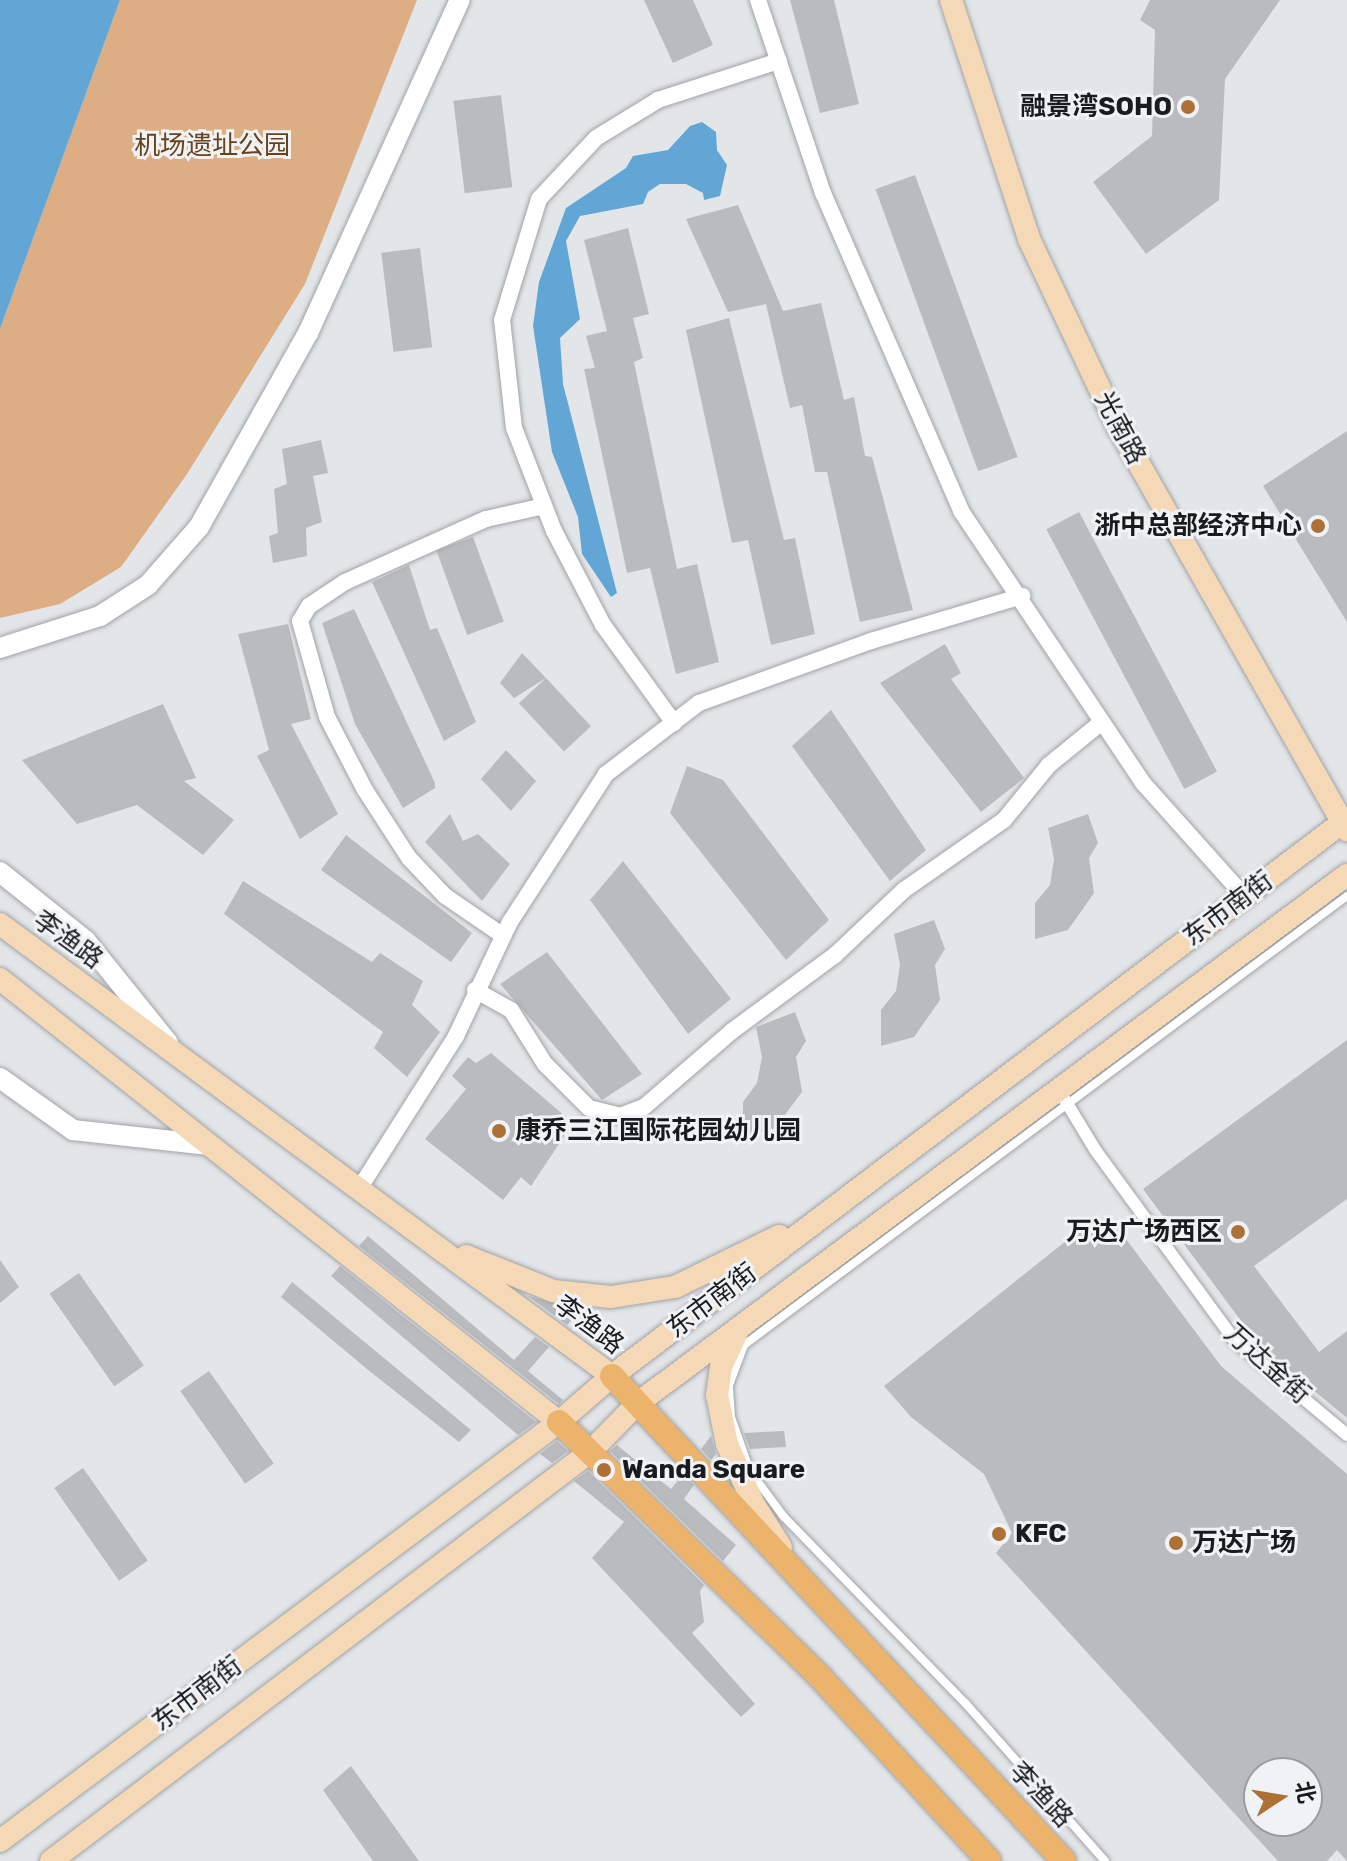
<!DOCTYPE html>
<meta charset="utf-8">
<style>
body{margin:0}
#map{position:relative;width:1347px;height:1861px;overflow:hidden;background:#e3e6e8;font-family:Rubik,"Noto Sans SC",sans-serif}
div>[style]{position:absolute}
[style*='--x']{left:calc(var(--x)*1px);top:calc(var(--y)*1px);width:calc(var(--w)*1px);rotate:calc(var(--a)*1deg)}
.green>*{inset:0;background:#ddad84}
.water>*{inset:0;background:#62a6d5}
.building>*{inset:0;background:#b9bbbe;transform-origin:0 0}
.roads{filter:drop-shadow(0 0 2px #a1a3a6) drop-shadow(0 0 2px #a1a3a6)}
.service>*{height:8px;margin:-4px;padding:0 4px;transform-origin:4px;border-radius:4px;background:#fff}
.pedestrian>*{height:12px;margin:-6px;padding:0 6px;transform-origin:6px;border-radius:6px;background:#fff}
.minor>*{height:16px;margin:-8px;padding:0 8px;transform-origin:8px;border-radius:8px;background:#fff}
.tertiary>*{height:20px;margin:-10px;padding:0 10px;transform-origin:10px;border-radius:10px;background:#fff}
.secondary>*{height:22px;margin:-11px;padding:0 11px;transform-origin:11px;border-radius:11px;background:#f5d9b6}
.primary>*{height:24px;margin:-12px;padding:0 12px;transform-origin:12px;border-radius:12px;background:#ecb36d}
.dots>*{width:22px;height:22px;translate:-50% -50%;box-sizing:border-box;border:4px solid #f0f3f6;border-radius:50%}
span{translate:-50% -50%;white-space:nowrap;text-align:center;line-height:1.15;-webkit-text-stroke:6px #f0f3f6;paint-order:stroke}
.poi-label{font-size:26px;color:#1a1b1c;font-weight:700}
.right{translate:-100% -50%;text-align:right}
.left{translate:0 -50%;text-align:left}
.park-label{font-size:26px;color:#69411a}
.street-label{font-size:26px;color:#1a1b1c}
.north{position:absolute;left:1243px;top:1757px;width:80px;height:80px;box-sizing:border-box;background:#f0f3f6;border:2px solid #9a9d9f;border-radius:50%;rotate:78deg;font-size:22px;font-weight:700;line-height:32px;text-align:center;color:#1a1b1c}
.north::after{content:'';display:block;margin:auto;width:28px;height:36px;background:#ad7035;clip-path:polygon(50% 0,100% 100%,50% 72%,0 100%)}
</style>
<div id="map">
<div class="green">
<i style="clip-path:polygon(120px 0,417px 0,305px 284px,187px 474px,121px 567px,60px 604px,0 618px,0 329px)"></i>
</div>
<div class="water">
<i style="clip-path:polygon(0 0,120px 0,0 329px)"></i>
<i style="clip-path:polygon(702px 122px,716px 132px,717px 150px,727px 165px,720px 196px,704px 200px,703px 193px,686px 184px,660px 184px,648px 192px,643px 204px,580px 216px,566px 241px,580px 319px,560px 338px,563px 384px,617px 593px,611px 597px,582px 554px,578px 517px,552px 452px,533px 326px,539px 282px,566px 208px,626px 168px,633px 156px,668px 150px,690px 126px)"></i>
</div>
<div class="building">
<i style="clip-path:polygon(644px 0,693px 0,713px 45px,673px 63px)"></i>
<i style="clip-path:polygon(790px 0,834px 0,859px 104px,820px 113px)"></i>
<i style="clip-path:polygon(1150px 0,1280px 0,1225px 79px,1219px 200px,1146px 254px,1093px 182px,1152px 136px,1155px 30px,1140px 20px)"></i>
<i style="left:501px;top:95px;width:93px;height:48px;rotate:83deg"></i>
<i style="left:915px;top:175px;width:300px;height:42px;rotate:70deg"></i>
<i style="clip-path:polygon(738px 205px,783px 311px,821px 303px,844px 400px,854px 397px,865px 456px,872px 457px,913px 610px,860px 622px,827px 472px,815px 472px,802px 405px,790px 408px,766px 304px,728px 312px,686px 219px)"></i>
<i style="clip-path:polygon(628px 228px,649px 314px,633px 318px,643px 358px,634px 362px,677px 569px,697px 564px,719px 662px,676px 674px,650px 568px,627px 573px,584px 369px,595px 368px,586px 336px,607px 331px,584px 240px)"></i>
<i style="left:420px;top:248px;width:100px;height:39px;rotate:83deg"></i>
<i style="clip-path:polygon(729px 318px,784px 540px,795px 538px,815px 634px,771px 645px,748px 540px,732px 543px,686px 330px)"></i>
<i style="clip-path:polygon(1347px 431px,1347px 622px,1263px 486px)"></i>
<i style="clip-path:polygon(321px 440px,328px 473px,313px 476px,322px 522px,306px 528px,307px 556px,273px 563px,269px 536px,278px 533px,274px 489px,287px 484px,282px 449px)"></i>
<i style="left:1079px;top:512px;width:294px;height:37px;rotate:62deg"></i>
<i style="left:473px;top:537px;width:90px;height:39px;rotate:70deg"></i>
<i style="clip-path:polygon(409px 565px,430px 630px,437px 628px,476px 722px,444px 741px,372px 582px)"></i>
<i style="clip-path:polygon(354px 609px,435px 783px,435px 788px,403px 808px,355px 724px,322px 623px)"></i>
<i style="clip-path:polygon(288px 624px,311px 719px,291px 724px,338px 814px,300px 839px,257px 756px,269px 750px,238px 634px)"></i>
<i style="clip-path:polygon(945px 644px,961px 673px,951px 679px,1024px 778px,981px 812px,880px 683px)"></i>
<i style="clip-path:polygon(522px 653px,546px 678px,514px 698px,500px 683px)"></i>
<i style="left:546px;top:678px;width:66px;height:37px;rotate:47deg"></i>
<i style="clip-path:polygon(163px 704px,196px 778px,184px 781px,234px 820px,203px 855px,137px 805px,77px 824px,22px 760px)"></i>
<i style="clip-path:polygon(831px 710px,926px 850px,890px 881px,792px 746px)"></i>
<i style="clip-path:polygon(506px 750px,536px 781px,511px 811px,481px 779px)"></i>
<i style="clip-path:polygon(687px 766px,723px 780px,829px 920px,786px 960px,670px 813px)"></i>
<i style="clip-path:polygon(450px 814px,463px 841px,478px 834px,510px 864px,482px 901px,425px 842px)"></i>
<i style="clip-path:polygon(1088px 814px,1098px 843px,1089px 858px,1094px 893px,1068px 930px,1035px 939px,1035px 903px,1050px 885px,1054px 859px,1048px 828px)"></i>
<i style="clip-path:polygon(346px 835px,472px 933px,451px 962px,321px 870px)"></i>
<i style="clip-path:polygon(623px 861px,731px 999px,688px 1034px,590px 900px)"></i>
<i style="clip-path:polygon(243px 881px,372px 962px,380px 953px,423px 981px,412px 1005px,440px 1032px,407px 1077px,374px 1048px,383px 1032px,224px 914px)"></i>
<i style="clip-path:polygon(934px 920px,945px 949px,935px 965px,940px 1000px,914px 1037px,881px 1046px,881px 1010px,896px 991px,900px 965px,894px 934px)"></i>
<i style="clip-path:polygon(547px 952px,642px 1074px,602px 1100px,500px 984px)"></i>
<i style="clip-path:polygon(795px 1012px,806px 1041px,796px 1057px,802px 1092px,775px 1128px,743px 1137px,743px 1102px,757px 1083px,762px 1057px,756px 1027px)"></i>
<i style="clip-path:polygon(1347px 1040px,1347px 1199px,1254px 1266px,1319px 1352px,1347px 1331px,1347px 1418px,1259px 1345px,1143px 1189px)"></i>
<i style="clip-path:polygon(491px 1053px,573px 1123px,531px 1186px,521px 1177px,503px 1200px,425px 1139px,466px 1089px,452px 1076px,468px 1057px,476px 1063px)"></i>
<i style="clip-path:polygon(evenodd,1086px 1225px,1120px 1231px,1221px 1366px,1347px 1474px,1347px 1861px,1337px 1850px,1327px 1861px,1278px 1861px,996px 1553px,1012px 1533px,984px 1474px,911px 1417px,884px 1386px,1086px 1225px,1259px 1773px,1307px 1773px,1307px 1821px,1259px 1821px,1259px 1773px)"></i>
<i style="clip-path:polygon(368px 1236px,514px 1360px,535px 1337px,549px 1347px,528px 1371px,563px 1400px,559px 1404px,359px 1246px)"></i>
<i style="clip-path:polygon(0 1260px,19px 1287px,0 1303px)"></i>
<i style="clip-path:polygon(340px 1266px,536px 1422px,518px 1435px,331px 1276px)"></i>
<i style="left:79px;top:1273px;width:113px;height:36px;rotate:55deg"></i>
<i style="clip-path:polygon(292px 1282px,471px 1430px,459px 1442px,367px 1369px,281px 1297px)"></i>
<i style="clip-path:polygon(528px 1296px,570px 1307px,578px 1313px,567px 1325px)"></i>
<i style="left:209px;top:1371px;width:113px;height:35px;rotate:55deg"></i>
<i style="clip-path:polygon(784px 1431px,786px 1447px,750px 1449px,744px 1433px)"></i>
<i style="clip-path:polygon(711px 1436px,716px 1454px,711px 1460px,701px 1449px)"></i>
<i style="clip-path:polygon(557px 1441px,568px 1451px,552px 1463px,540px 1454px)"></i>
<i style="clip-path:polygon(617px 1445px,671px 1489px,683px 1474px,694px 1485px,684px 1499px,736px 1545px,723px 1561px,610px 1451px)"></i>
<i style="left:83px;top:1468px;width:113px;height:35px;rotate:55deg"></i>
<i style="clip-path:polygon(588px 1471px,704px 1585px,700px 1591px,704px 1622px,692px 1633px,755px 1704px,741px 1717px,592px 1558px,624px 1522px,574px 1481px)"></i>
<i style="clip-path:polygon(351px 1766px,419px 1861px,373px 1861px,323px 1790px)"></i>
</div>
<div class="roads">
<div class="service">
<i style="--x:1105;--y:1861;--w:211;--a:-131.5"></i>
<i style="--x:965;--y:1703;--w:260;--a:-134.2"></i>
<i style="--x:784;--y:1517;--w:57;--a:-126.5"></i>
<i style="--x:750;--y:1471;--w:57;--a:-109.4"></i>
<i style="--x:731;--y:1417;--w:32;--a:-94"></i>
<i style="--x:729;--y:1385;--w:43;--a:-69.4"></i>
<i style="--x:744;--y:1345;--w:752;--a:-36.67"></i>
</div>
<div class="pedestrian">
<i style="--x:1059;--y:1090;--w:71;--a:58.8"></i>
<i style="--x:1096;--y:1151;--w:235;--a:53.8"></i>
<i style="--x:1235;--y:1341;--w:146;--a:40"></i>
</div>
<div class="minor">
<i style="--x:758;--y:0;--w:204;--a:71.4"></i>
<i style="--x:823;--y:193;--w:347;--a:66.5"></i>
<i style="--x:961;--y:511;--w:327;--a:56.2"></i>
<i style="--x:1143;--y:783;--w:153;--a:48.2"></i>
<i style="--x:674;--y:723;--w:121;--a:-125.9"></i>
<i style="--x:603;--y:625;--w:106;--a:-117.5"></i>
<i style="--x:554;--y:531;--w:110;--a:-111.2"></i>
<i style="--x:514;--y:428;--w:109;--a:-96.3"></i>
<i style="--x:502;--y:320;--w:127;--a:-73"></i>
<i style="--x:539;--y:199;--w:83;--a:-46.9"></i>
<i style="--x:596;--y:138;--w:73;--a:-31.5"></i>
<i style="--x:658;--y:100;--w:127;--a:-17.9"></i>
<i style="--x:502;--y:935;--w:69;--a:-145.6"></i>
<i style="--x:445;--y:896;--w:52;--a:-133.5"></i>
<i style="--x:409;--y:858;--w:81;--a:-122.9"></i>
<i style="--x:365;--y:790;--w:82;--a:-117.5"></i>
<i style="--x:327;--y:717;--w:100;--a:-105.7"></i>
<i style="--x:300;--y:621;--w:17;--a:-59"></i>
<i style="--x:309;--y:606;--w:43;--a:-33.7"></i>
<i style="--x:345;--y:582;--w:154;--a:-24.1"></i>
<i style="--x:486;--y:519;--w:59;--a:-12.6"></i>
<i style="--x:475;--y:990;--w:41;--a:29.1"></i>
<i style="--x:511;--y:1010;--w:64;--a:57.8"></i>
<i style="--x:545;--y:1064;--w:62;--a:45"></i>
<i style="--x:589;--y:1108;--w:32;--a:14"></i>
<i style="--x:620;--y:1116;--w:26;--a:-21"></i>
<i style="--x:644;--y:1107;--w:116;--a:-40.8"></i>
<i style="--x:732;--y:1031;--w:128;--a:-36.4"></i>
<i style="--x:835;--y:955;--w:95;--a:-43.3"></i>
<i style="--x:904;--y:890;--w:122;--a:-35"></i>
<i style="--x:1004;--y:820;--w:71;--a:-50.7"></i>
<i style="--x:1049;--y:765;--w:68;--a:-39.1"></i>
<i style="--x:359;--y:1189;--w:181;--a:-57.6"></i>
<i style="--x:456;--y:1036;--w:126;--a:-64.7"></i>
<i style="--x:510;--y:922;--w:176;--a:-57"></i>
<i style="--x:606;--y:774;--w:117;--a:-37.4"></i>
<i style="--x:699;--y:703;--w:183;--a:-19.8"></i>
<i style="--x:871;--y:641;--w:158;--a:-16.6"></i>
</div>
<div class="tertiary">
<i style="--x:0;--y:648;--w:105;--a:-17.7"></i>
<i style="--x:100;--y:616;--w:57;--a:-32.9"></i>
<i style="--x:148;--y:585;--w:77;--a:-48.7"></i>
<i style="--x:199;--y:527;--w:223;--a:-60.7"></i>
<i style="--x:308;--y:333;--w:366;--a:-65.5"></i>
<i style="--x:0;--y:872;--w:110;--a:38.7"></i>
<i style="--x:86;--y:941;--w:131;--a:51.2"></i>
<i style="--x:0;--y:1078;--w:90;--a:35.5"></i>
<i style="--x:73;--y:1130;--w:137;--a:6.3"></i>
</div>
<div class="secondary">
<i style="--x:951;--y:0;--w:251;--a:71.9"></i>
<i style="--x:1029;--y:239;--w:208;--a:64.7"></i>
<i style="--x:1118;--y:427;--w:464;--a:60.4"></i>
<i style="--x:0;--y:924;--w:761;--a:36.45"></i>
<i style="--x:0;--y:979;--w:713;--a:38.4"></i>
<i style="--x:466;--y:1256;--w:94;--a:21.9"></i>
<i style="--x:553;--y:1291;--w:58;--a:5.9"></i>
<i style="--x:611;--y:1297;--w:65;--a:-8.9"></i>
<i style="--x:675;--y:1287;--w:116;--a:-26.1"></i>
<i style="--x:739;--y:1328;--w:43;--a:114.8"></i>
<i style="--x:721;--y:1367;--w:28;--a:98"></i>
<i style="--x:717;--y:1395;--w:50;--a:78.5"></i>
<i style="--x:727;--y:1444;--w:64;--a:66.2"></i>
<i style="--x:753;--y:1503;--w:52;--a:57.5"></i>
<i style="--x:0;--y:1841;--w:699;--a:-36.85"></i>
<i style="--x:559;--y:1422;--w:70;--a:-41"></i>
<i style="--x:612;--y:1376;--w:922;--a:-37.16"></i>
<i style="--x:51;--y:1861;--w:677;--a:-37.19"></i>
<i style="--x:590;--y:1452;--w:69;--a:-45.6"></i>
<i style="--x:638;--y:1403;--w:884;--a:-36.68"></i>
</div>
<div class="primary">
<i style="--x:612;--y:1376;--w:663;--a:47.02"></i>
<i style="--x:559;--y:1422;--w:366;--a:44.3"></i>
<i style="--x:821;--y:1678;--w:248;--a:47.4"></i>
</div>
</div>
<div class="dots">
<i style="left:1188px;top:107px;background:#ad7035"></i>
<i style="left:1318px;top:526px;background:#ad7035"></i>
<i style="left:499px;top:1131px;background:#ad7035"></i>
<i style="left:1238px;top:1232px;background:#ad7035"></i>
<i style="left:604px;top:1470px;background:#ad7035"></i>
<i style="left:999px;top:1534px;background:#ad7035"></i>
<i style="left:1176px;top:1543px;background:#ad7035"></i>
</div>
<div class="poi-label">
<span class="right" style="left:1172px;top:107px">融景湾SOHO</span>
<span class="right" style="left:1302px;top:526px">浙中总部经济中心</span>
<span class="left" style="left:515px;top:1131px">康乔三江国际花园幼儿园</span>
<span class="right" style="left:1222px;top:1232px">万达广场西区</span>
<span class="left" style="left:622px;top:1470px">Wanda Square</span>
<span class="left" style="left:1015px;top:1534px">KFC</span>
<span class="left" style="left:1192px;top:1543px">万达广场</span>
</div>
<div class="park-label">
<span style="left:212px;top:146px">机场遗址公园</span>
</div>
<div class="street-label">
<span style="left:1120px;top:428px;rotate:62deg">光南路</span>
<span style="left:1228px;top:909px;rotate:-37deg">东市南街</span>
<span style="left:68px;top:940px;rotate:36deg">李渔路</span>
<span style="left:712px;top:1301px;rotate:-37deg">东市南街</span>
<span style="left:589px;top:1325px;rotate:37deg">李渔路</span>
<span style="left:1267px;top:1364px;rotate:42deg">万达金街</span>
<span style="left:197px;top:1694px;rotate:-37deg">东市南街</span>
<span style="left:1041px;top:1795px;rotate:47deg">李渔路</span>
</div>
<div class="north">北</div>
</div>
